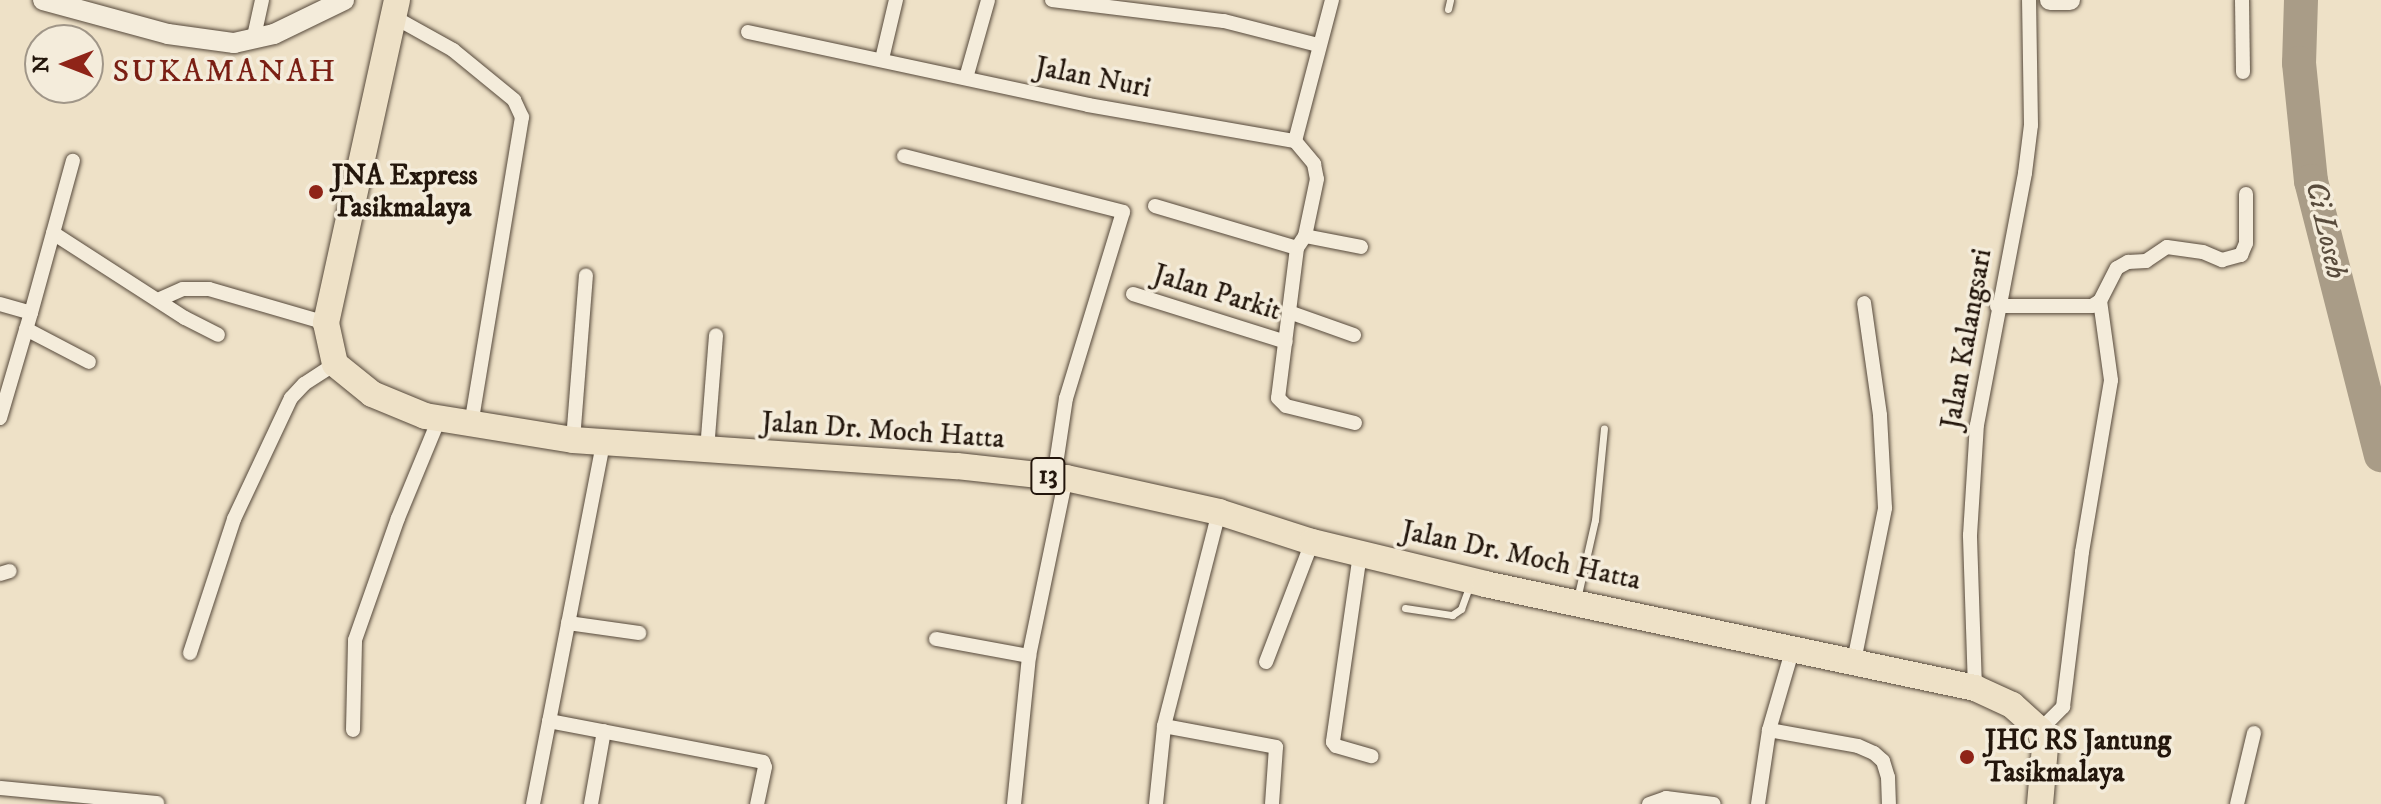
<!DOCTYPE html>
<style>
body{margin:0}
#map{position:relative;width:2381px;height:804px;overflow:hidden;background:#eee1c7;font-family:"IM FELL DW Pica",serif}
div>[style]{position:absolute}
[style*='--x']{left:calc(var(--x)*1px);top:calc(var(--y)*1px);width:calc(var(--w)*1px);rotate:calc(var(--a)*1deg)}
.river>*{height:34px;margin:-17px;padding:0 17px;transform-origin:17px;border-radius:17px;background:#a99c87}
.roads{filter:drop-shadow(0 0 2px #56493b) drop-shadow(0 0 2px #56493b)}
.lane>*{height:7px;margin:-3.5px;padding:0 3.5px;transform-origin:3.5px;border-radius:3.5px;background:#f4ecdb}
.street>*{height:14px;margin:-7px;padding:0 7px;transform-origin:7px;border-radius:7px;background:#f4ecdb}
.secondary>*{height:20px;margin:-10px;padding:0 10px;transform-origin:10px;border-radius:10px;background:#f4ecdb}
.highway>*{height:26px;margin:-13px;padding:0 13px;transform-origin:13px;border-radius:13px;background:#eee1c7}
.dots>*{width:22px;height:22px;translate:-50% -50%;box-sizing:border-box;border:4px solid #f4ecdb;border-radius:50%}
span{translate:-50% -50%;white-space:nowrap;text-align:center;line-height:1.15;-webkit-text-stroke:7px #f4ecdb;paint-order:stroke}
.shield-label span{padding:2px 6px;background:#f4ecdb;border:2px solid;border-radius:6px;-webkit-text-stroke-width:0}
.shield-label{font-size:26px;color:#23160c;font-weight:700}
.street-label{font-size:28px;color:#23160c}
.poi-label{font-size:28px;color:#23160c;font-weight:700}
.left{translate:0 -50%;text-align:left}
.water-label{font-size:30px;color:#594c3d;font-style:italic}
.quarter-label{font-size:32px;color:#7a1f14;letter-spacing:2px}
.north{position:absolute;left:24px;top:24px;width:80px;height:80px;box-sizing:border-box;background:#f4ecdb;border:2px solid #a09688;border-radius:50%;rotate:270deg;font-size:22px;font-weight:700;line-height:32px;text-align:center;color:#23160c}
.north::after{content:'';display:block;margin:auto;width:28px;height:36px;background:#8f2418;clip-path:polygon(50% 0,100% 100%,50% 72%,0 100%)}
</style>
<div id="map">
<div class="river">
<i style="--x:2301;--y:0;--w:63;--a:91.8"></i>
<i style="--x:2299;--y:63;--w:119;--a:84.2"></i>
<i style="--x:2311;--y:181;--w:283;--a:75.7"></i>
</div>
<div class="roads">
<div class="lane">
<i style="--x:1448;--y:9;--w:9;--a:-77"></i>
<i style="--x:1577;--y:599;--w:81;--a:-77.2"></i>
<i style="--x:1595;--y:520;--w:92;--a:-84.4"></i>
<i style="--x:1405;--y:608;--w:48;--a:8.5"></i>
<i style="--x:1452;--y:615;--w:11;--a:-34"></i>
<i style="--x:1461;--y:609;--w:23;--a:-70"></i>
</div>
<div class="street">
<i style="--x:1052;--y:0;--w:173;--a:7"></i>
<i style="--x:1224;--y:21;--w:97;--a:14.3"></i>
<i style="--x:2242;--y:0;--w:72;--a:89.2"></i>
<i style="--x:394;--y:17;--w:68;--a:29.2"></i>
<i style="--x:453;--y:50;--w:79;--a:39.3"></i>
<i style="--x:514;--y:100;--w:19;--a:65"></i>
<i style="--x:522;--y:117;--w:312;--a:99.4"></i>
<i style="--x:748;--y:32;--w:348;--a:12.1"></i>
<i style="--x:1088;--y:105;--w:210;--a:9.9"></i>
<i style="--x:253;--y:41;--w:42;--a:-77.6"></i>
<i style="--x:882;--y:59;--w:61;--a:-76.7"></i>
<i style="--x:966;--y:78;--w:81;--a:-74.2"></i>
<i style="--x:1295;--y:141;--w:30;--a:50"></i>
<i style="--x:1314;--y:164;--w:15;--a:79"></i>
<i style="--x:1317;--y:179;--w:58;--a:101.9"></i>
<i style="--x:1305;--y:236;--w:14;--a:124"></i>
<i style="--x:1297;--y:248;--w:151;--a:97.2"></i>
<i style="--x:1278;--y:398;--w:11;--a:45"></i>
<i style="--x:1286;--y:406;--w:71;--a:13.8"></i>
<i style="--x:1295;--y:141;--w:146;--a:-75.3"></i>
<i style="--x:904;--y:156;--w:226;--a:14.3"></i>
<i style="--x:1123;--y:212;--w:195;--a:107"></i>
<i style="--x:1066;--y:398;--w:80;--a:98.6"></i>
<i style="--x:1155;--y:206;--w:148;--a:16.5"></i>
<i style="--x:53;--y:233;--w:157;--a:32.8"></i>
<i style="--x:185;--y:318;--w:37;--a:27"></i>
<i style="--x:1305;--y:236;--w:57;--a:11.1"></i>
<i style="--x:1133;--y:294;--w:160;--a:17.4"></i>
<i style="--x:158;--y:300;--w:27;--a:-24"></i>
<i style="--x:183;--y:289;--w:26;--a:0"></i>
<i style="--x:209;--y:289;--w:122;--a:16.2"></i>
<i style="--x:0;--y:304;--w:32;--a:16"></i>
<i style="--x:31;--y:313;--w:158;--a:-74.6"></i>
<i style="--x:1997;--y:306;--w:95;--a:0"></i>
<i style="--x:2092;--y:306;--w:9;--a:-32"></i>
<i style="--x:1289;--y:312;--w:69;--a:19.5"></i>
<i style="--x:26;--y:329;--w:71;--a:27.6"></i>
<i style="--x:0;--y:418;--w:109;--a:-73.6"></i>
<i style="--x:573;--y:440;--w:165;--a:-85.5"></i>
<i style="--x:707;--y:450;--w:115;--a:-85.5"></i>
<i style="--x:1360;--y:554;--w:190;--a:98.2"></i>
<i style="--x:1333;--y:742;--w:5;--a:53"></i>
<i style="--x:1336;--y:746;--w:37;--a:16"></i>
<i style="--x:0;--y:574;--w:10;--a:-17"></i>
<i style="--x:568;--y:623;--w:72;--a:8"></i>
<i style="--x:936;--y:639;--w:95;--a:10.4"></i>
<i style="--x:1029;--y:656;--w:182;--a:-78.3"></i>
<i style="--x:190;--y:653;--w:141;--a:-71.8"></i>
<i style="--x:234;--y:519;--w:134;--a:-64.8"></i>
<i style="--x:291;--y:398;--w:19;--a:-47"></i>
<i style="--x:304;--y:384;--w:37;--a:-33"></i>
<i style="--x:1854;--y:661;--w:156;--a:-78.5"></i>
<i style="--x:1885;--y:508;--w:93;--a:-93.1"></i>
<i style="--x:1880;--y:415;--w:113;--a:-98.1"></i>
<i style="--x:1266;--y:662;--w:129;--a:-69"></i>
<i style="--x:1975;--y:688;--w:153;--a:-91.9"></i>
<i style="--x:1970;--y:535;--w:110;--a:-86.4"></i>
<i style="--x:1977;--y:425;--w:257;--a:-79.2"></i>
<i style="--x:2025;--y:173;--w:48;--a:-82.9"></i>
<i style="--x:2031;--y:125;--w:125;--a:-90.9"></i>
<i style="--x:549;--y:721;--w:218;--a:10.8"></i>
<i style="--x:763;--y:762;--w:5;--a:68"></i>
<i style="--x:765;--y:767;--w:38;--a:102"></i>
<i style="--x:1164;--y:726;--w:114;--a:10.6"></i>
<i style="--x:1276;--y:747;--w:57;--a:94"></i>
<i style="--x:353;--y:730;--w:90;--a:-88.7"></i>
<i style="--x:355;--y:640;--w:129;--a:-70.6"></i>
<i style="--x:398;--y:518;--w:107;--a:-67.5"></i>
<i style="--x:1769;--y:730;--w:85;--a:-73.7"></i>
<i style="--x:2040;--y:730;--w:33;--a:-45"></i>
<i style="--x:2063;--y:707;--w:156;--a:-83"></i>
<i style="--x:2082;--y:552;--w:174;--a:-80.4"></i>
<i style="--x:2111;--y:380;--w:80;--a:-97.9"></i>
<i style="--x:2100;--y:301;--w:37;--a:-63"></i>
<i style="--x:2117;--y:268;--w:13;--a:-29"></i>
<i style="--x:2128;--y:262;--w:18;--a:-3"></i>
<i style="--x:2146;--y:261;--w:25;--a:-34"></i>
<i style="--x:2167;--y:247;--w:36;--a:8"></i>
<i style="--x:2203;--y:252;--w:21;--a:23"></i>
<i style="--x:2222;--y:260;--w:20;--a:-15"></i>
<i style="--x:2241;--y:255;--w:13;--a:-67"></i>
<i style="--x:2246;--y:243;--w:49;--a:-90"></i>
<i style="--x:0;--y:788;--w:158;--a:5.5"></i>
<i style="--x:533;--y:804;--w:368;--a:-79"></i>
<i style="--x:591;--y:804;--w:74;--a:-79.9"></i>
<i style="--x:1014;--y:804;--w:149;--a:-84.2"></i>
<i style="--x:1156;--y:804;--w:78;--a:-84.1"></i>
<i style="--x:1164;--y:726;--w:221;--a:-75.6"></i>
<i style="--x:1649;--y:804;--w:18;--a:-19"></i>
<i style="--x:1666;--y:798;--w:48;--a:7.1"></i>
<i style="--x:1758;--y:804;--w:75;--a:-81.5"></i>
<i style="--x:1769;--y:730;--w:90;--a:10.2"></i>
<i style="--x:1858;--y:746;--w:17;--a:24"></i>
<i style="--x:1874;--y:753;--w:12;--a:42"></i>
<i style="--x:1883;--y:761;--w:17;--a:73"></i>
<i style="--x:1888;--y:777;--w:27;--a:88"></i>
<i style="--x:2237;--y:804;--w:73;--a:-76.5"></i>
</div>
<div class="secondary">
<i style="--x:43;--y:0;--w:130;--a:15.2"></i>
<i style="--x:168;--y:34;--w:67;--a:7.8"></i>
<i style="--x:234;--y:43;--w:41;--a:-12.7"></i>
<i style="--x:274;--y:34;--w:78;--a:-25.9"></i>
<i style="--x:2050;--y:0;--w:20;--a:0"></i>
</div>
<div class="highway">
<i style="--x:397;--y:0;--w:331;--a:102.4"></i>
<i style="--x:326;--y:323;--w:42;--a:77.6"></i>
<i style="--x:335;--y:364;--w:48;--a:39"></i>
<i style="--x:372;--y:394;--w:57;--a:22.5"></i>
<i style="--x:425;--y:416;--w:150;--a:9.2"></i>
<i style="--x:573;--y:440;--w:385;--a:3.9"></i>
<i style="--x:957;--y:466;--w:110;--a:6.3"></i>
<i style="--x:1066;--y:478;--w:157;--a:12.5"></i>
<i style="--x:1219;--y:512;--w:98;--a:17.9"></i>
<i style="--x:1312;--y:542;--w:178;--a:13.6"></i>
<i style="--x:1485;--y:584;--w:501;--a:11.98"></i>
<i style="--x:1975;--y:688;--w:41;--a:24.7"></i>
<i style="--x:2012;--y:705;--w:38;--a:42"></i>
<i style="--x:2040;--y:730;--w:18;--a:74"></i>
<i style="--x:2045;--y:747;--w:57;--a:95"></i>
</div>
</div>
<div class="dots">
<i style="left:316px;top:192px;background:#8f2418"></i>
<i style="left:1967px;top:757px;background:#8f2418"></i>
</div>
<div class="shield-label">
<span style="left:1048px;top:476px">13</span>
</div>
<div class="street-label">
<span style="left:1093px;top:78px;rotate:11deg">Jalan Nuri</span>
<span style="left:1217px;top:293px;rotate:17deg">Jalan Parkit</span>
<span style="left:1967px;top:339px;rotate:-80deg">Jalan Kalangsari</span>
<span style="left:883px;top:431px;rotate:4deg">Jalan Dr. Moch Hatta</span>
<span style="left:1521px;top:556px;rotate:12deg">Jalan Dr. Moch Hatta</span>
</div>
<div class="poi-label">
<span class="left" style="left:332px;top:192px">JNA Express<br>Tasikmalaya</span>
<span class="left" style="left:1985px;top:757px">JHC RS Jantung<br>Tasikmalaya</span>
</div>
<div class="water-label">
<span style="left:2325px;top:230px;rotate:77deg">Ci Loseh</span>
</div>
<div class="quarter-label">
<span style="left:225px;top:72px">SUKAMANAH</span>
</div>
<div class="north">N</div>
</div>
